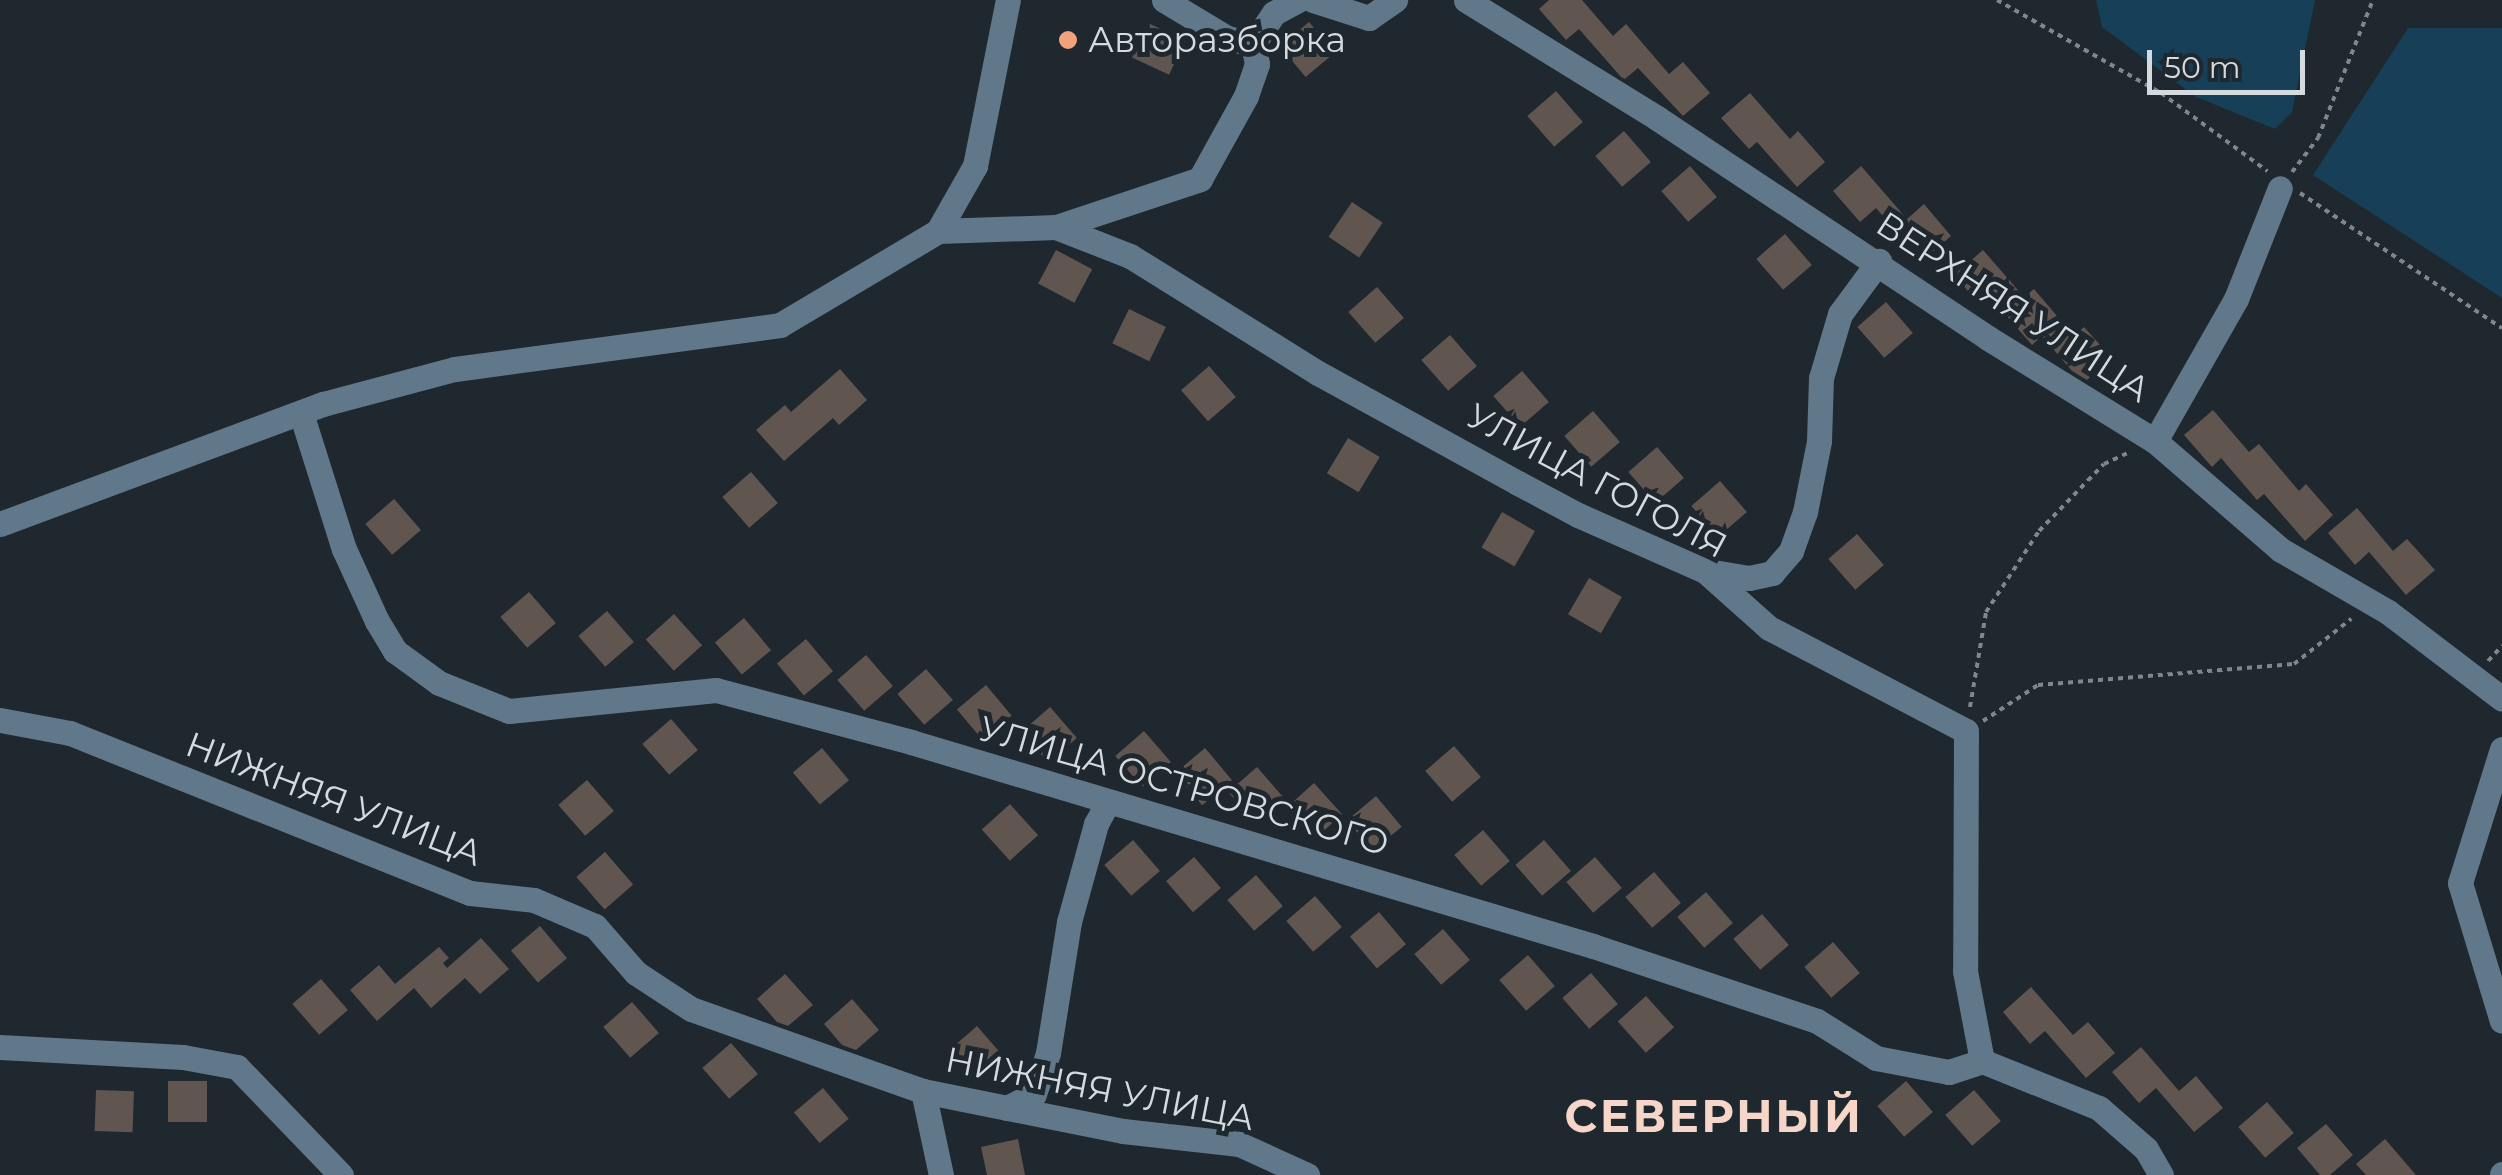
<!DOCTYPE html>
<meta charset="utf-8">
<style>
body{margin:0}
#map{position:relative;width:2502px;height:1175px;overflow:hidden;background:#1e282e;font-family:Montserrat,sans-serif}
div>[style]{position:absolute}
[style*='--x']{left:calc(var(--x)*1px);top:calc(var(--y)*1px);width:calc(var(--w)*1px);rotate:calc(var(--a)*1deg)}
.green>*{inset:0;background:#173f57}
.building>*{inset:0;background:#61554f;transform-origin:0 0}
.path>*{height:4px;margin-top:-2px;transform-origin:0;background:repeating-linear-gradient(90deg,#7f878b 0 5px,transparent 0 10px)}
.minor>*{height:25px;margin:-12.5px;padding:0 12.5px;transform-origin:12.5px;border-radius:12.5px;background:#607889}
.dots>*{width:28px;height:28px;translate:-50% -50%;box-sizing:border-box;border:5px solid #1e282e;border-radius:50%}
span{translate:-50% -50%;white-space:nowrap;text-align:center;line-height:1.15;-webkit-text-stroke:10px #1e282e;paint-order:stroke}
.poi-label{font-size:35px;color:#d4dade}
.left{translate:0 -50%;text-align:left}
.street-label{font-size:35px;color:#d4dade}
.district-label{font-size:45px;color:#f5d6c8;font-weight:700;letter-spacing:2.5px}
.scale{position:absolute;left:2147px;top:50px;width:158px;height:45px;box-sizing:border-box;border:5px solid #d4dade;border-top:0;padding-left:12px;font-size:30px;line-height:35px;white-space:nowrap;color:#d4dade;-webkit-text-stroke:8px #1e282e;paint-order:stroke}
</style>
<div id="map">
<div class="green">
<i style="clip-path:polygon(2096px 0,2315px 0,2292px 112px,2275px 129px,2196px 97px,2102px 27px)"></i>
<i style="clip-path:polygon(2408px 28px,2502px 28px,2502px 298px,2313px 175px)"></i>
</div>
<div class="building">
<i style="clip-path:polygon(1549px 0,1582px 0,1613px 36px,1626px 24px,1669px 74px,1683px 62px,1710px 93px,1683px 116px,1638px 68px,1625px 79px,1621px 77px,1579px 29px,1566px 40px,1539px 9px)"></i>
<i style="left:1309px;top:22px;width:40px;height:38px;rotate:50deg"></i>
<i style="left:1148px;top:23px;width:41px;height:38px;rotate:25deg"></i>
<i style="left:1556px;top:91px;width:41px;height:38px;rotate:49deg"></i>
<i style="clip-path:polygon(1750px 93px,1790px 139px,1798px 131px,1825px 162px,1797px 187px,1757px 142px,1749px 149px,1721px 118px)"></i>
<i style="left:1624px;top:131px;width:41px;height:38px;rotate:49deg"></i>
<i style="left:1690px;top:166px;width:41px;height:38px;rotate:49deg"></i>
<i style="clip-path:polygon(1861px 166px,1907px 219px,1924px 204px,1951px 236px,1922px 261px,1876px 208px,1860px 222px,1833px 191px)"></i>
<i style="left:1352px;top:202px;width:37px;height:42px;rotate:34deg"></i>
<i style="left:1785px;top:234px;width:41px;height:38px;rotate:49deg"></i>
<i style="left:1056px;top:250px;width:41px;height:38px;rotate:28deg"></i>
<i style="clip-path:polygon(1983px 250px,2024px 297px,2034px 289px,2074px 336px,2084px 327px,2112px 358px,2087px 380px,2072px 371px,2042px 336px,2032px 345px,1991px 298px,1981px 306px,1954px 275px)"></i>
<i style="left:1377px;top:287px;width:41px;height:38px;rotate:49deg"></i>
<i style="left:1886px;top:302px;width:41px;height:38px;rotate:49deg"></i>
<i style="left:1129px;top:309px;width:41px;height:38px;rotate:26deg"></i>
<i style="left:1450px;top:335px;width:41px;height:38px;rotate:49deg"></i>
<i style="left:1209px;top:366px;width:41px;height:37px;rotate:49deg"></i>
<i style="clip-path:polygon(840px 369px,867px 400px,839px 425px,833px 418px,784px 461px,756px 430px,785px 405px,791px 412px)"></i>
<i style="left:1522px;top:371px;width:41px;height:38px;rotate:49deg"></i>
<i style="clip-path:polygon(2213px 410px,2249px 452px,2259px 444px,2299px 491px,2306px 484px,2333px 515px,2305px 541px,2264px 494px,2257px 500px,2221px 458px,2212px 467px,2184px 435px)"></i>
<i style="left:1593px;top:411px;width:41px;height:38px;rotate:49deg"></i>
<i style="left:1348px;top:438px;width:37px;height:41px;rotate:31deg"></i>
<i style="left:1657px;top:447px;width:41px;height:38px;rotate:49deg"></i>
<i style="left:751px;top:472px;width:41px;height:38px;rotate:49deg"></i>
<i style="left:1720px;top:481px;width:41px;height:38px;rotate:49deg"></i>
<i style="left:394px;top:499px;width:41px;height:38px;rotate:49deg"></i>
<i style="clip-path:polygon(2357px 508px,2393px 551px,2407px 539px,2435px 570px,2406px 595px,2369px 552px,2355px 565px,2328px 533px)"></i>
<i style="left:1502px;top:512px;width:38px;height:41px;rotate:30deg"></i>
<i style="left:1857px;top:534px;width:41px;height:38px;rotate:49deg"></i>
<i style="left:1589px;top:578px;width:38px;height:42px;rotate:30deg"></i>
<i style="left:529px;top:592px;width:41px;height:38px;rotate:49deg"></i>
<i style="left:607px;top:611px;width:41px;height:38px;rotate:49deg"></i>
<i style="left:674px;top:614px;width:42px;height:38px;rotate:48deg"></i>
<i style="left:744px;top:618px;width:42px;height:38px;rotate:50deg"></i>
<i style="left:806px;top:639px;width:42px;height:38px;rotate:50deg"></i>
<i style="left:866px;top:655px;width:41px;height:38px;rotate:49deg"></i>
<i style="left:926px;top:669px;width:41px;height:38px;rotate:49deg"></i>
<i style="left:986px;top:685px;width:40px;height:38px;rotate:50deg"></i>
<i style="left:1050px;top:707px;width:41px;height:38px;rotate:49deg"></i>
<i style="left:671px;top:719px;width:41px;height:38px;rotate:49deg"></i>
<i style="left:1144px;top:731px;width:41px;height:38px;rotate:49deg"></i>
<i style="left:1454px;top:746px;width:41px;height:38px;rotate:49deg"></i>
<i style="left:822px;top:748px;width:42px;height:38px;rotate:50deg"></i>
<i style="left:1205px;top:748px;width:42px;height:39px;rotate:50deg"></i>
<i style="left:1257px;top:767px;width:41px;height:38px;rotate:49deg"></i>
<i style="left:587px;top:780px;width:41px;height:38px;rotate:49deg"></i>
<i style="left:1314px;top:783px;width:42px;height:38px;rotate:48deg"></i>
<i style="left:1376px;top:796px;width:40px;height:38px;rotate:50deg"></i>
<i style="left:1010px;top:804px;width:42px;height:38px;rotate:48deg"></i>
<i style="left:1483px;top:830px;width:41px;height:38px;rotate:49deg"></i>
<i style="left:1133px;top:840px;width:41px;height:38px;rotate:49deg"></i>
<i style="left:1544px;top:840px;width:41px;height:38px;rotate:49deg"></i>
<i style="left:605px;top:852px;width:43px;height:38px;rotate:49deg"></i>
<i style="left:1194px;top:857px;width:41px;height:37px;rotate:49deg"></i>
<i style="left:1595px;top:857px;width:41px;height:38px;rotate:49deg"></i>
<i style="left:1654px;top:872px;width:41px;height:38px;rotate:49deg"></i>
<i style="left:1256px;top:875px;width:41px;height:38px;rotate:49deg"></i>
<i style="left:1706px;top:892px;width:41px;height:38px;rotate:49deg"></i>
<i style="left:1315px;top:896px;width:41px;height:38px;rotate:49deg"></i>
<i style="left:1379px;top:912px;width:42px;height:38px;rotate:50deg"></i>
<i style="left:1762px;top:914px;width:41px;height:38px;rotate:49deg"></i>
<i style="left:540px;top:926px;width:42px;height:38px;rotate:50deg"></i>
<i style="left:1443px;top:929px;width:41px;height:38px;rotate:49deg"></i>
<i style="clip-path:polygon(481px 938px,509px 969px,480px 994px,465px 978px,431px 1008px,414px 988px,377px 1021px,350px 990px,379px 965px,395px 984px,439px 947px,449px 958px,443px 963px,447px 968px)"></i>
<i style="left:1833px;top:942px;width:41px;height:38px;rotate:49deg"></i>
<i style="left:1528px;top:955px;width:41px;height:38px;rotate:49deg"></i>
<i style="left:1591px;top:973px;width:41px;height:38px;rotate:49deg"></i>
<i style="clip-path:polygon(785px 974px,813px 1005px,788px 1026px,777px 1022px,757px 999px)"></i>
<i style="left:321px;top:979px;width:41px;height:38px;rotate:49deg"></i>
<i style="clip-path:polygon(2031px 987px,2073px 1035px,2088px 1022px,2115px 1053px,2086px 1078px,2045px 1031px,2030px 1044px,2003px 1012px)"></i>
<i style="left:1646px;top:996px;width:42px;height:38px;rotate:48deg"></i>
<i style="clip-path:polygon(852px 999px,879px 1030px,856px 1050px,842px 1045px,824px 1024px)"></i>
<i style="left:632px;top:1002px;width:41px;height:38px;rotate:49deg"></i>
<i style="left:977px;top:1026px;width:41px;height:38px;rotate:49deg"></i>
<i style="left:731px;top:1043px;width:41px;height:38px;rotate:49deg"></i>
<i style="clip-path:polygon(2141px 1047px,2179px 1091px,2196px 1076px,2223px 1108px,2194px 1132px,2156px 1088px,2139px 1103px,2112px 1072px)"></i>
<i style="left:207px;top:1081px;width:41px;height:39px;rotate:90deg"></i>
<i style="left:1906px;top:1081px;width:41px;height:38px;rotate:49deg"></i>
<i style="left:823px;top:1088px;width:40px;height:38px;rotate:50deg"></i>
<i style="left:96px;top:1090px;width:38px;height:41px;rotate:2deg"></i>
<i style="left:1974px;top:1090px;width:41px;height:38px;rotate:49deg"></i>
<i style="left:2267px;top:1102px;width:41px;height:38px;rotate:49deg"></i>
<i style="clip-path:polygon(2326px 1124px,2353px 1155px,2330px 1175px,2320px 1175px,2297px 1148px)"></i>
<i style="clip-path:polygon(1018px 1139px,1025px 1175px,987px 1175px,981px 1147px)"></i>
<i style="clip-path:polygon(2385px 1139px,2416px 1175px,2366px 1175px,2356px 1164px)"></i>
</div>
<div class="path">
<i style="--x:1997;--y:0;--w:189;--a:29.6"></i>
<i style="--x:2161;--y:93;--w:132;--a:36.3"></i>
<i style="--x:2292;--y:172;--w:43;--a:-52.6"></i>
<i style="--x:2318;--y:138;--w:149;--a:-68.3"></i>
<i style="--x:2300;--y:193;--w:243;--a:33.8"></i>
<i style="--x:2488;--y:661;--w:21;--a:-47"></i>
<i style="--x:1970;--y:707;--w:96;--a:-80.4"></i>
<i style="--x:1986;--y:612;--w:97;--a:-56.8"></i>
<i style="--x:2039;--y:531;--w:93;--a:-45.9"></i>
<i style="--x:2104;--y:464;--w:29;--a:-25"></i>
<i style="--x:1983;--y:721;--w:66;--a:-33.2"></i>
<i style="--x:2038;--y:685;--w:257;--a:-4.7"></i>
<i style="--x:2294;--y:664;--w:73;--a:-38.3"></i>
</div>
<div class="minor">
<i style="--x:1164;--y:0;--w:74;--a:31.1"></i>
<i style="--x:1227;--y:38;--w:27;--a:13"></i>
<i style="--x:1313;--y:0;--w:59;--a:17.8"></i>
<i style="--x:1369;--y:18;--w:32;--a:-35"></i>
<i style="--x:1466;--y:0;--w:225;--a:31.7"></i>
<i style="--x:1657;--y:118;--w:397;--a:33.6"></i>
<i style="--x:1988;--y:338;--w:196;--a:31.7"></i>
<i style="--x:2155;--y:441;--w:167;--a:40.9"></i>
<i style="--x:2281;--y:550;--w:124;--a:30.1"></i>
<i style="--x:2388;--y:612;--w:143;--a:37.3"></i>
<i style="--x:1056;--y:227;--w:152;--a:-18.4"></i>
<i style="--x:1200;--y:179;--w:95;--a:-61"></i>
<i style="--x:1246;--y:96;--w:34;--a:-71"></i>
<i style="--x:1257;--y:64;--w:20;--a:-101"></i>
<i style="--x:1253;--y:44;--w:37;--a:-56"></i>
<i style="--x:1274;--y:13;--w:27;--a:-28"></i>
<i style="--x:938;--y:231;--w:118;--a:-1.9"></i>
<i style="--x:1056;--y:227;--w:79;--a:21.4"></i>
<i style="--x:1130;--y:256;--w:221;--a:31.9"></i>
<i style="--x:1318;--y:373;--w:228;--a:28.8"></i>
<i style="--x:1518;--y:483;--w:68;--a:28.1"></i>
<i style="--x:1578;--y:515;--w:139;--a:23.8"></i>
<i style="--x:1705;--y:571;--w:86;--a:41.7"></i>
<i style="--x:1769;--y:628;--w:222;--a:27.6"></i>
<i style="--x:1966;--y:731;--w:240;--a:90.2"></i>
<i style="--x:1965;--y:971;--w:92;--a:79.3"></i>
<i style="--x:301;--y:413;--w:143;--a:72.5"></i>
<i style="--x:344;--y:549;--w:79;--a:65.4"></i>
<i style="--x:377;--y:621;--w:35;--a:59"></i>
<i style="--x:395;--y:651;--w:54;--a:36"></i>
<i style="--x:439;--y:683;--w:75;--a:21.8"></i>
<i style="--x:509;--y:711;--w:208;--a:-5.8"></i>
<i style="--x:716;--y:690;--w:202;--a:14.9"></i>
<i style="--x:911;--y:742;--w:712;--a:16.65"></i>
<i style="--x:1593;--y:946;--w:236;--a:18.5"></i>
<i style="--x:1817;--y:1021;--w:70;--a:32.1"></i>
<i style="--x:1876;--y:1058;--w:74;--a:10.9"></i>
<i style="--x:1949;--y:1072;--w:35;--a:-18"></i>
<i style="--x:1982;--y:1061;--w:126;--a:21.9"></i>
<i style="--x:2099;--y:1108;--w:62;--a:41.1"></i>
<i style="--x:2146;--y:1149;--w:30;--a:60"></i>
<i style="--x:2155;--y:441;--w:163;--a:-60.3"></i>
<i style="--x:2236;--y:299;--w:119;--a:-68.4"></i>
<i style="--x:0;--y:524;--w:345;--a:-20.4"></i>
<i style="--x:323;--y:404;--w:137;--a:-14.9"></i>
<i style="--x:455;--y:369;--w:328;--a:-7.7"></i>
<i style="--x:780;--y:325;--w:184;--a:-30.7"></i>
<i style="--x:938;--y:231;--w:75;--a:-60.4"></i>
<i style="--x:975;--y:166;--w:169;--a:-78.8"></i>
<i style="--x:1707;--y:571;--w:43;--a:9.5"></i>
<i style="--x:1749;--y:578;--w:24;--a:-12"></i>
<i style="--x:1772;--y:573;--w:29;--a:-49"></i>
<i style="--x:1791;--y:551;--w:41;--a:-70.3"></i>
<i style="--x:1805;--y:512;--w:72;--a:-78.8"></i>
<i style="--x:1819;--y:441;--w:63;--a:-88.2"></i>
<i style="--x:1821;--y:378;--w:67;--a:-73.5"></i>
<i style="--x:1840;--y:314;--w:66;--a:-53.7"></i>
<i style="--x:0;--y:720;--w:71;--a:10.5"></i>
<i style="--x:70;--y:733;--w:431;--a:21.8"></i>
<i style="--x:470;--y:893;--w:64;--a:6.2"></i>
<i style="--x:534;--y:900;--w:66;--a:23.1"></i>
<i style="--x:595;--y:926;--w:62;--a:48.9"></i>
<i style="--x:636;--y:973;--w:66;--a:33.2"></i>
<i style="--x:691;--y:1009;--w:246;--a:19.5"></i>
<i style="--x:923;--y:1091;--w:204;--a:11.3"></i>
<i style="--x:1123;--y:1131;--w:117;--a:6.4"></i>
<i style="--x:1239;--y:1144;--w:75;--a:24.5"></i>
<i style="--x:2502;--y:749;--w:140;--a:107.4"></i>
<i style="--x:2460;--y:883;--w:144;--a:73.1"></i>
<i style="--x:0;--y:1047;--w:183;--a:3.1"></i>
<i style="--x:183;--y:1057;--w:55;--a:10.5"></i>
<i style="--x:237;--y:1067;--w:150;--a:46.1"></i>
<i style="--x:923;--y:1091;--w:86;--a:77.9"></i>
<i style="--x:1007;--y:1108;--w:30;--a:-27"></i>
<i style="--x:1034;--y:1094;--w:43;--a:-71.1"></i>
<i style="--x:1048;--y:1053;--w:133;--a:-80.9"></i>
<i style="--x:1069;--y:922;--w:102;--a:-74.6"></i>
<i style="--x:1096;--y:824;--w:24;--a:-62"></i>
<i style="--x:2502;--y:1175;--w:1;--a:-90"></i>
</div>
<div class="dots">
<i style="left:1068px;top:40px;background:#f1a27b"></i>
</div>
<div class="poi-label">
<span class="left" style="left:1088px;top:40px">Авторазборка</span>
</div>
<div class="street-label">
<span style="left:2013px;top:307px;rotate:33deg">ВЕРХНЯЯ УЛИЦА</span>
<span style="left:1597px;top:481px;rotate:28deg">УЛИЦА ГОГОЛЯ</span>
<span style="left:1184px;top:786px;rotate:16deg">УЛИЦА ОСТРОВСКОГО</span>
<span style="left:334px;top:799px;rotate:21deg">НИЖНЯЯ УЛИЦА</span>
<span style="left:1100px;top:1089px;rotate:11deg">НИЖНЯЯ УЛИЦА</span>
</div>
<div class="district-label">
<span style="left:1714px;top:1116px">СЕВЕРНЫЙ</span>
</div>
<div class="scale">50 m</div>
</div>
